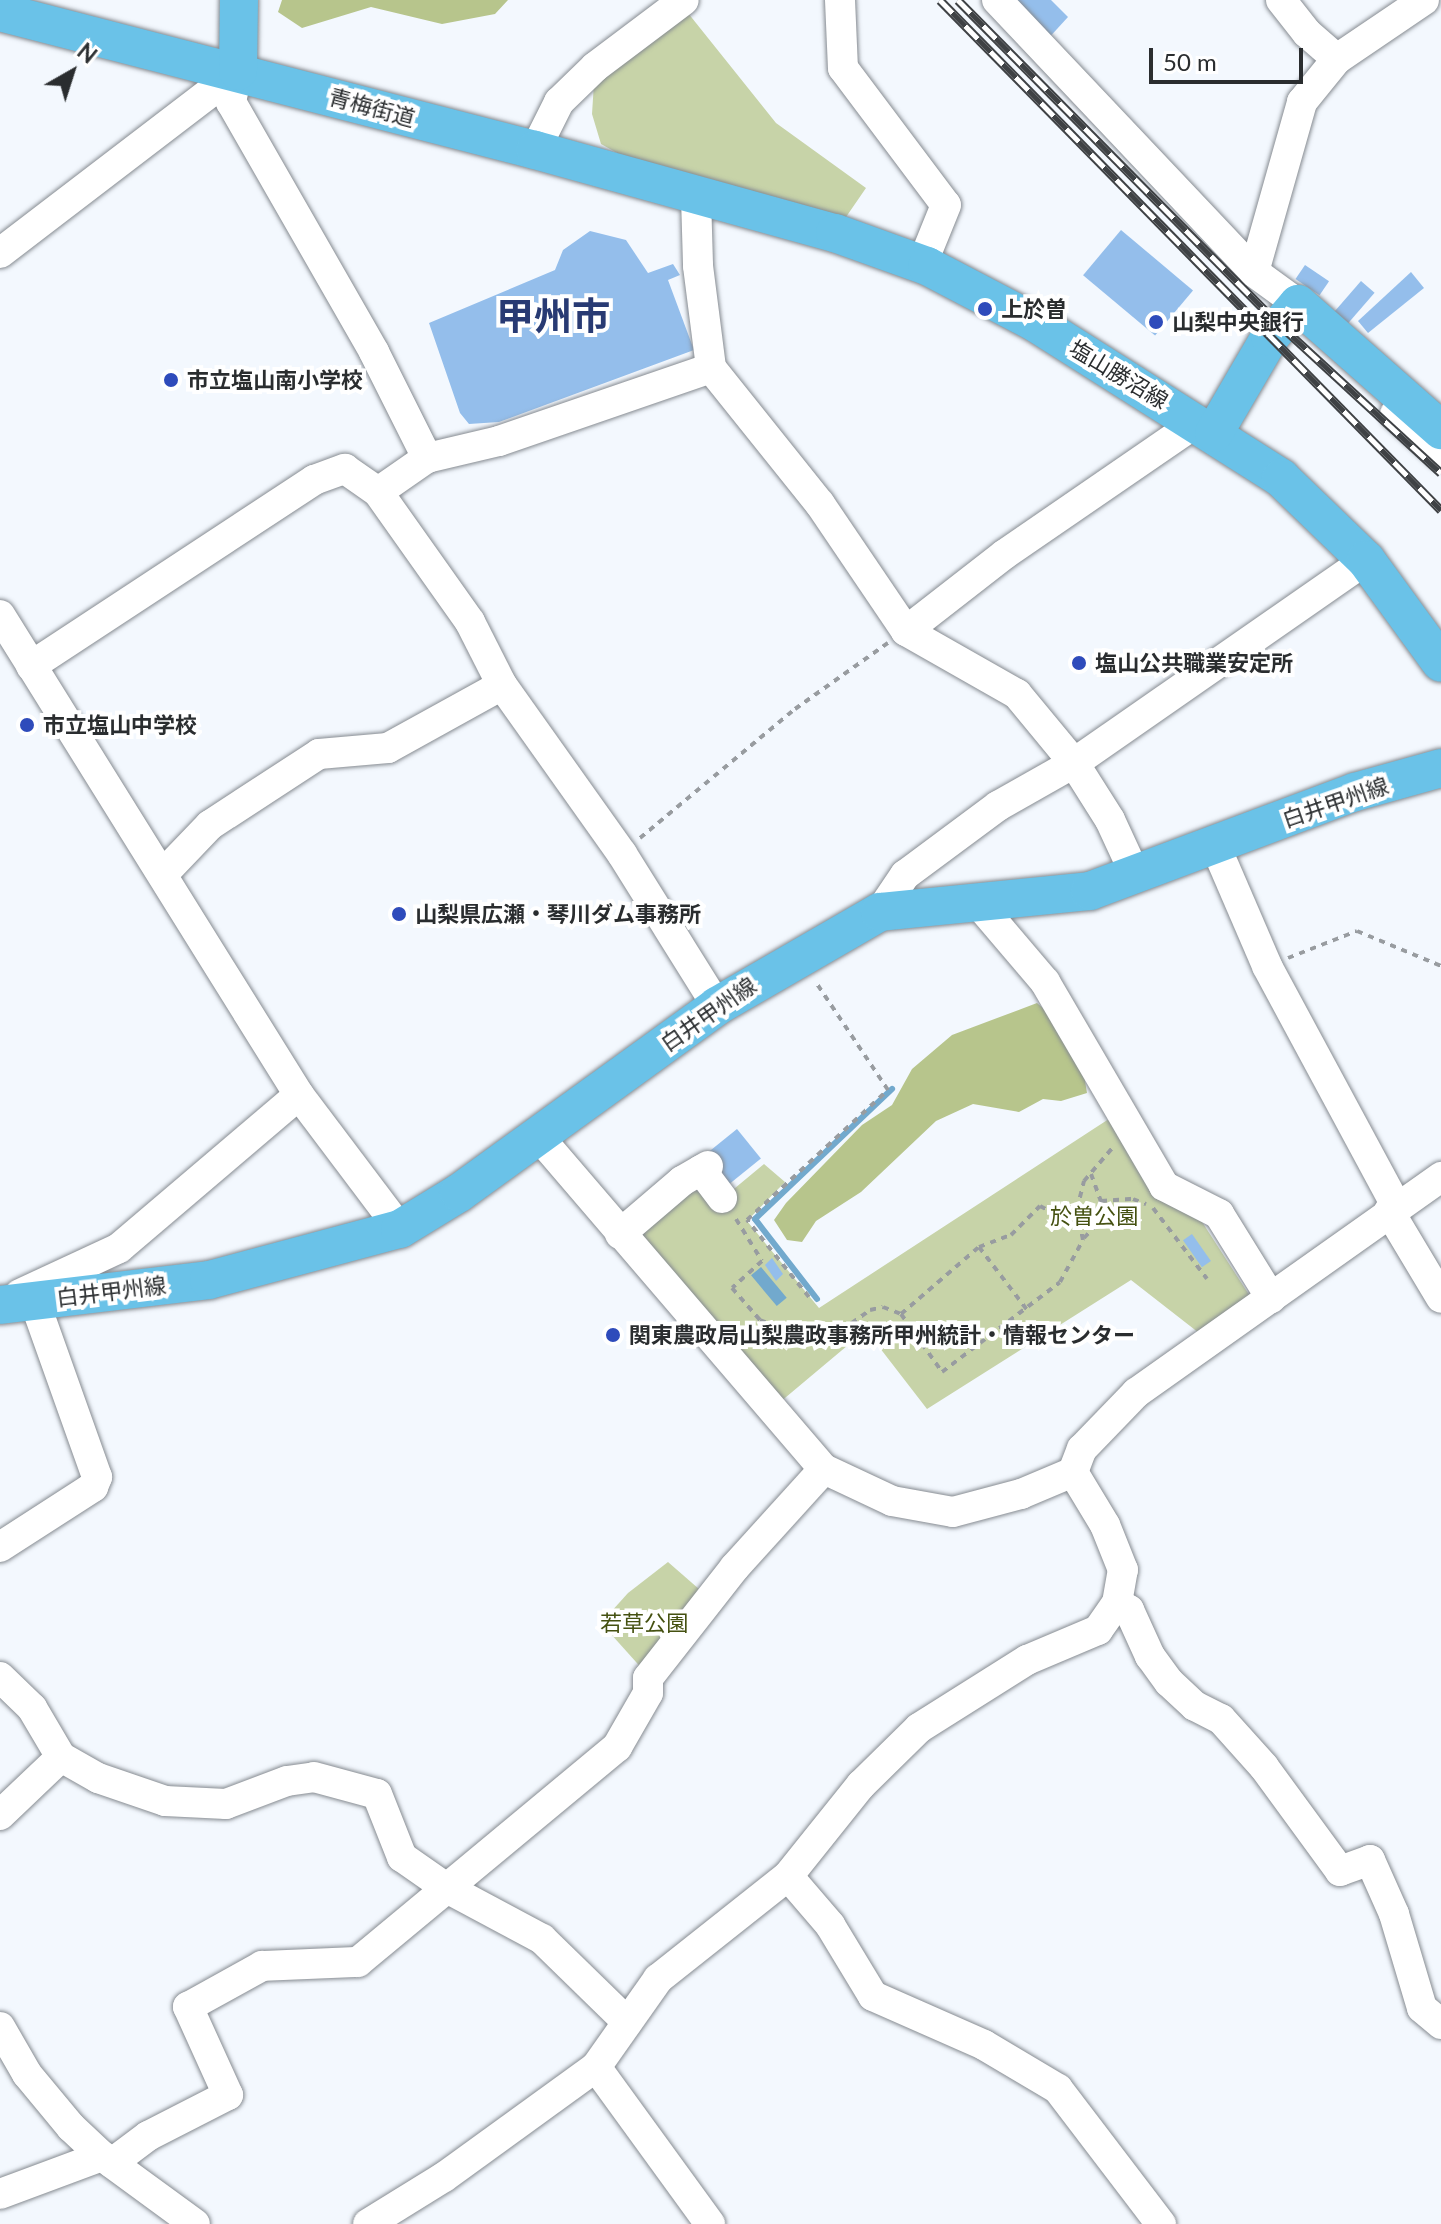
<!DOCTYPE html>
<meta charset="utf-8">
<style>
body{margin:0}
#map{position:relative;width:1441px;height:2224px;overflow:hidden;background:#f3f8fe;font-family:Lato,"Noto Sans JP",sans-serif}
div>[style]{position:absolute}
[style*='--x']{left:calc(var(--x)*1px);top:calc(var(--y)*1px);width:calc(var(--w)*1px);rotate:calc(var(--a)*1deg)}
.green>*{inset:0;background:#c7d3a8}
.forest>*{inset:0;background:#b7c58c}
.water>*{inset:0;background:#72a9cd;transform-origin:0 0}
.stream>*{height:6px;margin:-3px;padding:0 3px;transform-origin:3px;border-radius:3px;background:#72a9cd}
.building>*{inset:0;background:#94beeb;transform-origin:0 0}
.path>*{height:4px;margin-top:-2px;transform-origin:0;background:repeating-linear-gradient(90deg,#989ca0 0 6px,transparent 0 12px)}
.roads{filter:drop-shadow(0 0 2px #868b91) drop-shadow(0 0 2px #868b91)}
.minor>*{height:30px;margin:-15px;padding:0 15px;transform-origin:15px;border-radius:15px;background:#fff}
.major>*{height:38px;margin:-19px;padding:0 19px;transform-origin:19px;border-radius:19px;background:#6ac2e8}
.rail>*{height:9px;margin-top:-4.5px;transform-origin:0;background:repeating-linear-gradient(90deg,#fff 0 18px,#3f4245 0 36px);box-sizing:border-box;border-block:2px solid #3f4245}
.dots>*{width:22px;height:22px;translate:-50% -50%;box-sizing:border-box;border:4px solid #fff;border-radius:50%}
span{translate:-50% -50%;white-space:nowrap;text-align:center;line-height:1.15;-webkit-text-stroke:8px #fff;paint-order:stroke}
.street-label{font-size:22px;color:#2a2d2f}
.poi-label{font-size:22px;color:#2a2d2f;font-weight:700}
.left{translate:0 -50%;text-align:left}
.park-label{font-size:22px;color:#455111}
.town-label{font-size:38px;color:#283a73;font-weight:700}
.north{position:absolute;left:32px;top:32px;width:80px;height:80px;-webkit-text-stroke:6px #fff;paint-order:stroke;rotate:39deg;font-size:22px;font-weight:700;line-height:32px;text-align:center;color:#2a2d2f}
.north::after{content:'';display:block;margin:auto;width:28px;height:36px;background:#2a2d2f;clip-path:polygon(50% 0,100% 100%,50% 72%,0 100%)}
.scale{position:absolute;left:1149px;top:48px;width:154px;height:36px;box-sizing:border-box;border:4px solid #2a2d2f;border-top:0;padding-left:10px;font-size:24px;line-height:28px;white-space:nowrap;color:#2a2d2f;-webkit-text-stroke:6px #fff;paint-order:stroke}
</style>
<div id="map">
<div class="green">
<i style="clip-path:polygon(680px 3px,776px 123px,866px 188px,835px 233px,696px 197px,601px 144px,592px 114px,595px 67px)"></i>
<i style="clip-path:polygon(1118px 1113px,1186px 1197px,1257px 1307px,1208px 1340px,1131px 1280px,927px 1409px,866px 1330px,773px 1408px,624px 1238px,697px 1176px,717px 1203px,764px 1164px,785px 1182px,747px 1221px,819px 1308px)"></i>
<i style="clip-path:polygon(668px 1562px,707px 1596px,645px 1672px,601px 1623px,628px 1593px)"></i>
</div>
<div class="forest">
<i style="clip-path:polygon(282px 0,508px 0,495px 14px,442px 24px,371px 7px,302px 28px,278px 12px)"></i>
<i style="clip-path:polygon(1037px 1003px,1058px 1021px,1082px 1063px,1087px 1093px,1061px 1101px,1043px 1099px,1019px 1112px,973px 1104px,936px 1121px,861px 1192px,816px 1221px,802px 1242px,787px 1240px,774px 1220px,786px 1203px,862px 1125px,892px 1105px,912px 1069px,952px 1035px)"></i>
</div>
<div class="water">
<i style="left:761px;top:1267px;width:40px;height:13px;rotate:50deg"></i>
</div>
<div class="stream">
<i style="--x:817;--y:1299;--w:101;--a:-127.8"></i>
<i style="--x:755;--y:1219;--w:189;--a:-43.5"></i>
</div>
<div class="building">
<i style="clip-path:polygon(1008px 0,1051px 0,1068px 17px,1046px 41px)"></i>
<i style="left:1121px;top:230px;width:94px;height:59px;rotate:40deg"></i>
<i style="clip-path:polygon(590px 231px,626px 240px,648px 273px,673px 264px,680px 275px,668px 280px,694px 350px,499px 422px,469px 424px,460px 413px,429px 323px,555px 270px,563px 250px)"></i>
<i style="left:1305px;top:265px;width:29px;height:17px;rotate:34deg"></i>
<i style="clip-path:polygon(1411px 272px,1424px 288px,1368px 333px,1358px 321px)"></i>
<i style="left:1361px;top:281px;width:18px;height:40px;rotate:41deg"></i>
<i style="left:737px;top:1129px;width:38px;height:45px;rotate:51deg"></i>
<i style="left:1192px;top:1234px;width:33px;height:11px;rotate:55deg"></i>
<i style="clip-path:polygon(772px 1258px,783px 1274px,776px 1281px,765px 1265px)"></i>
</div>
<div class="path">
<i style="--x:640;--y:838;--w:202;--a:-39.8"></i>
<i style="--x:795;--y:709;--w:114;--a:-35.4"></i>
<i style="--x:1288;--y:958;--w:74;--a:-21.4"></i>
<i style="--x:1357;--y:931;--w:91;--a:22.6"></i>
<i style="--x:1091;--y:1174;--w:29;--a:70"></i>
<i style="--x:1101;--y:1201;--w:32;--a:-4"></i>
<i style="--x:1133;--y:1199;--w:14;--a:21"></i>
<i style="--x:1153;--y:1208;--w:89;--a:52.7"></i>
<i style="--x:736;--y:1219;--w:49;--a:58.2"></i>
<i style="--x:762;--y:1261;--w:40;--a:138"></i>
<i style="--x:732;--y:1288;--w:43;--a:48.8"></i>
<i style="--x:760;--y:1320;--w:14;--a:21"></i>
<i style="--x:1084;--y:1238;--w:16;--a:-47"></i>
<i style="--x:1095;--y:1226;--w:26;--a:-77"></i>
<i style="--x:979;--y:1247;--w:81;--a:52.6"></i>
<i style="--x:809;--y:1297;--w:99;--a:-128.8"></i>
<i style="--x:747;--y:1220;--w:192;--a:-42.7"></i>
<i style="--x:888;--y:1090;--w:131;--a:-123.8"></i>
<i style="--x:901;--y:1314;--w:71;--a:54.7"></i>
<i style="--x:942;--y:1372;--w:148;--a:-37.3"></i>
<i style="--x:1060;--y:1282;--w:48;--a:-61.3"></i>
<i style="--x:1083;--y:1240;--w:32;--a:-101"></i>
<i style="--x:832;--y:1337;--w:47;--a:-35.4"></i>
<i style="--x:870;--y:1310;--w:13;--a:-13"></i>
<i style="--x:883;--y:1307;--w:19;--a:21"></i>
<i style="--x:901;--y:1314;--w:103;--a:-40.7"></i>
<i style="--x:979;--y:1247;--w:34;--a:-21"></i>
<i style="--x:1011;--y:1235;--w:41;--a:-45"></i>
<i style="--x:1040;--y:1206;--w:21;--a:28"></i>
<i style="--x:1059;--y:1216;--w:19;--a:-21"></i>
<i style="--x:1077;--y:1209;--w:29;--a:-76"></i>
<i style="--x:1084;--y:1181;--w:46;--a:-49.4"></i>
</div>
<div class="roads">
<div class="minor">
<i style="--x:840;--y:0;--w:68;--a:87.5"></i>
<i style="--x:843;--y:68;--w:171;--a:53.1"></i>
<i style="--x:946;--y:205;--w:64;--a:112.1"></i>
<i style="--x:997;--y:0;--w:374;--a:46.6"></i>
<i style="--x:1254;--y:272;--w:54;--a:36"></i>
<i style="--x:1281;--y:0;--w:42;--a:51.8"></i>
<i style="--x:1307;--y:33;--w:40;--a:41"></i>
<i style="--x:238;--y:71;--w:32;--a:103"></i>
<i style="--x:231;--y:102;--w:288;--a:60.2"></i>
<i style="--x:374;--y:352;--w:119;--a:63.4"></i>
<i style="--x:535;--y:150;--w:54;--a:-63.4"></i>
<i style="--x:559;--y:102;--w:50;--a:-44.2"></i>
<i style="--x:595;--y:67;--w:111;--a:-37"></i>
<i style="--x:696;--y:197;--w:69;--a:88.3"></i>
<i style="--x:698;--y:266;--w:103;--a:82.7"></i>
<i style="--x:711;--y:368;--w:174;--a:51.3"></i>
<i style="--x:820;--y:504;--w:153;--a:55.9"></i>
<i style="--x:906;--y:631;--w:128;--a:29.6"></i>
<i style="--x:1017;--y:694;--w:89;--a:50.4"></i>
<i style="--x:1074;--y:763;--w:67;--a:57.7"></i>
<i style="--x:1110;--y:820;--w:60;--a:65.2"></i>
<i style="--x:0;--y:253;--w:300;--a:-37.4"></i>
<i style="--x:1254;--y:272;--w:177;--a:-74.2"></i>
<i style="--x:1302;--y:102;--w:55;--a:-50.9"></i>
<i style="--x:1337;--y:59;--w:105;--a:-34.1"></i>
<i style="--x:1395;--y:414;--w:62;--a:41.7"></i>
<i style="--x:378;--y:492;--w:60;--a:-34.8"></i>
<i style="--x:427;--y:458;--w:74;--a:-13.3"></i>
<i style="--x:499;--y:441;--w:224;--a:-19"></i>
<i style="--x:0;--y:615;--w:566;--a:58.08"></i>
<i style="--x:299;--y:1095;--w:168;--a:53"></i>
<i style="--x:906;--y:631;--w:125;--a:-37.9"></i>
<i style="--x:1005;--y:554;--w:233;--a:-34.5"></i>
<i style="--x:31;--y:666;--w:339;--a:-33.3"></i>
<i style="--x:314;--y:480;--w:33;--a:-20"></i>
<i style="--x:345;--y:469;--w:40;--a:34.9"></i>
<i style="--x:378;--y:492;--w:159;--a:54.7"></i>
<i style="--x:470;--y:622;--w:71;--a:63.1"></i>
<i style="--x:502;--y:685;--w:207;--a:54.6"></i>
<i style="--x:622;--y:854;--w:179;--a:58"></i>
<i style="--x:1215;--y:845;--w:132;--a:66.7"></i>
<i style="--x:1267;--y:966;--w:272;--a:61.7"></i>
<i style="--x:163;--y:874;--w:68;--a:-46.2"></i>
<i style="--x:210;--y:825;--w:130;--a:-33.1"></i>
<i style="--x:319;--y:754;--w:69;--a:-5"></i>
<i style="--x:388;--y:748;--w:130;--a:-28.9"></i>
<i style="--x:977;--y:902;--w:105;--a:49.6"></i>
<i style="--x:1045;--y:982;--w:236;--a:59.7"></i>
<i style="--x:1164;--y:1186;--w:62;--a:27"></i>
<i style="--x:1219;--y:1214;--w:99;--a:58.2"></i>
<i style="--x:880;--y:912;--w:45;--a:-56"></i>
<i style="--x:905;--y:875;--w:116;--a:-36.6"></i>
<i style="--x:998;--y:806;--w:87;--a:-29.5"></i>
<i style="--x:1074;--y:763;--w:356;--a:-34.8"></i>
<i style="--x:539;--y:1137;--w:438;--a:49.4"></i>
<i style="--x:824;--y:1469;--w:75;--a:25.2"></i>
<i style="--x:892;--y:1501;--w:62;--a:10.2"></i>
<i style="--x:953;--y:1512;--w:70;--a:-14.8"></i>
<i style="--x:1021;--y:1494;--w:56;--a:-22.9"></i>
<i style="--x:1073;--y:1472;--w:25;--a:-69"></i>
<i style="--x:1082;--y:1449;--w:78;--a:-46"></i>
<i style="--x:1136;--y:1393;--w:374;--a:-35.3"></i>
<i style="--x:701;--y:1170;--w:35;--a:53"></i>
<i style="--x:1389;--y:1211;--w:101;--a:59.1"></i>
<i style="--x:620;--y:1234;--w:82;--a:-40.5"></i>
<i style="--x:682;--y:1181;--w:30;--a:-30"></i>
<i style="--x:20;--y:1294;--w:109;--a:-24.9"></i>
<i style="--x:119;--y:1248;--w:236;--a:-40.4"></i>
<i style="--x:0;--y:1547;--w:111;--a:-32.8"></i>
<i style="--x:93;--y:1487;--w:11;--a:-68"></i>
<i style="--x:97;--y:1477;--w:188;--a:-109.6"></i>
<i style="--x:1117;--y:1603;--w:14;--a:30"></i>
<i style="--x:1129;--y:1610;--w:51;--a:65.5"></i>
<i style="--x:1150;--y:1656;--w:32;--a:54"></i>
<i style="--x:1169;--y:1682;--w:35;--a:43"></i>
<i style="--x:1195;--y:1706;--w:29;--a:27"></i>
<i style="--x:1221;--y:1719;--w:64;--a:48.1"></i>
<i style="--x:1264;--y:1767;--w:129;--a:53.8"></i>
<i style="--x:1340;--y:1871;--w:32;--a:-20"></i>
<i style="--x:1370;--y:1860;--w:59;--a:66"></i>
<i style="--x:1394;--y:1914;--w:98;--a:73.4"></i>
<i style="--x:1422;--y:2008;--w:25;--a:40"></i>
<i style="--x:0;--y:1677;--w:45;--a:44.1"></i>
<i style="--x:32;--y:1708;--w:57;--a:59.4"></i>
<i style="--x:61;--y:1757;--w:84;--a:136.4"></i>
<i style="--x:61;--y:1757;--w:43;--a:29.6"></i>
<i style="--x:98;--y:1778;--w:71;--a:18.9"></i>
<i style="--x:165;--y:1801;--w:61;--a:2.8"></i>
<i style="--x:226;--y:1804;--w:65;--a:-20.7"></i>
<i style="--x:287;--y:1781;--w:27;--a:-8"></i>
<i style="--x:314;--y:1777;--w:65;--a:15.1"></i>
<i style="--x:377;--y:1794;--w:68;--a:68.4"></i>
<i style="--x:402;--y:1857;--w:52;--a:34.9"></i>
<i style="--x:445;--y:1887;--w:110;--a:28.2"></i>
<i style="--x:542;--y:1939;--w:119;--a:44.3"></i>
<i style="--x:788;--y:1876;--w:65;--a:49.4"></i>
<i style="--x:830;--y:1925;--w:83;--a:58.8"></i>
<i style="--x:873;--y:1996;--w:121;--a:23.8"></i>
<i style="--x:984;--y:2045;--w:86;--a:30.7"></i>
<i style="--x:1058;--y:2089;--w:170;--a:52.7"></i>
<i style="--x:0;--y:2027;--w:54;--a:60.1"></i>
<i style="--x:27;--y:2074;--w:69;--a:50.3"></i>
<i style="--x:71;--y:2127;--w:42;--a:43.1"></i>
<i style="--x:102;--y:2156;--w:115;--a:36.2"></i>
<i style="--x:596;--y:2067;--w:194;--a:54"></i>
<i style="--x:112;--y:2163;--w:45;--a:-36.9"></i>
<i style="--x:148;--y:2136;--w:90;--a:-27.1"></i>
<i style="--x:228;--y:2095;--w:97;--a:-114.4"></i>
<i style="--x:188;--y:2007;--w:85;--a:-29"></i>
<i style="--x:262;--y:1966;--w:96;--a:-2.4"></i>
<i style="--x:358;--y:1962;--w:337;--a:-39.7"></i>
<i style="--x:617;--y:1747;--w:62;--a:-60.1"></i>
<i style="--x:648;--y:1693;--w:15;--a:-90"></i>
<i style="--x:648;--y:1678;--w:141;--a:-51.9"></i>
<i style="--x:735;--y:1567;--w:132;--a:-47.8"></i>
<i style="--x:0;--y:2194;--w:109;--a:-20.4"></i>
<i style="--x:368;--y:2224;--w:89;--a:-31.7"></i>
<i style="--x:444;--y:2177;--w:188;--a:-35.9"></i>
<i style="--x:596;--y:2067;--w:108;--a:-54.8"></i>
<i style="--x:658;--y:1979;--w:166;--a:-38.4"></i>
<i style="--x:788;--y:1876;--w:117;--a:-51.3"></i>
<i style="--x:861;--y:1785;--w:81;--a:-44.5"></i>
<i style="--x:919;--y:1728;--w:128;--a:-32.2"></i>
<i style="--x:1027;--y:1660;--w:77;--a:-22.9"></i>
<i style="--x:1098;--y:1630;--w:33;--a:-55"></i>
<i style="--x:1117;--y:1603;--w:34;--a:-80"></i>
<i style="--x:1123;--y:1570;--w:48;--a:-111.8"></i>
<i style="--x:1105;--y:1525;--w:62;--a:-121.1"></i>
</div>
<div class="major">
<i style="--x:0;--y:12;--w:553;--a:14.46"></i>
<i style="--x:535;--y:150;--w:311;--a:15.5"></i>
<i style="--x:835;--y:233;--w:98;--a:19.7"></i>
<i style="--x:927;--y:266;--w:123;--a:27.6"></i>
<i style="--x:1036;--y:323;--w:290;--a:32.3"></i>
<i style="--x:1281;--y:478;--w:118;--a:44"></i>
<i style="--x:1366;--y:560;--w:127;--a:53.9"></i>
<i style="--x:238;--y:71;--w:71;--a:-89.2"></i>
<i style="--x:1214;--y:433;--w:111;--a:-59.7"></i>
<i style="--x:1270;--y:337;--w:43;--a:-49.7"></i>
<i style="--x:1298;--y:304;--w:191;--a:41.4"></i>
<i style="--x:0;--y:1305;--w:210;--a:-6.8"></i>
<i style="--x:209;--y:1280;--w:198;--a:-15"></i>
<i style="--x:400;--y:1229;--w:69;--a:-31.4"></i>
<i style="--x:459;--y:1193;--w:319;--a:-35.9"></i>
<i style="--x:717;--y:1006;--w:188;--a:-30"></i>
<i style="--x:880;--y:912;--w:211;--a:-5.7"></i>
<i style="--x:1090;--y:891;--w:283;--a:-20.5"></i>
<i style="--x:1355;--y:792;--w:89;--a:-15.6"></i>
</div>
</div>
<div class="rail">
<i style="--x:940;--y:0;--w:715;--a:45.51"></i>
<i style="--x:958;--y:0;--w:456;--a:45.3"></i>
<i style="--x:1279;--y:324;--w:220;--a:42.6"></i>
</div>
<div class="dots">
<i style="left:985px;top:309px;background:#2e4bbb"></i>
<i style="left:1156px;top:322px;background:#2e4bbb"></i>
<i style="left:171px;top:380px;background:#2e4bbb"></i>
<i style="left:1079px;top:663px;background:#2e4bbb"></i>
<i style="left:27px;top:725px;background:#2e4bbb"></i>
<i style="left:399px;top:914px;background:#2e4bbb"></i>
<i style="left:613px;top:1335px;background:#2e4bbb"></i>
</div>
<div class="street-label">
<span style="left:372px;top:107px;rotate:15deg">青梅街道</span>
<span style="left:1119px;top:374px;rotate:31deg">塩山勝沼線</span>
<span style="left:1335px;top:802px;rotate:-19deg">白井甲州線</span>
<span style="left:708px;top:1014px;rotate:-35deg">白井甲州線</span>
<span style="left:111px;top:1291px;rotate:-7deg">白井甲州線</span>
</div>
<div class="poi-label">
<span class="left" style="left:1001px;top:309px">上於曽</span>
<span class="left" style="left:1172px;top:322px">山梨中央銀行</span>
<span class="left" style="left:187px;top:380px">市立塩山南小学校</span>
<span class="left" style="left:1095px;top:663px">塩山公共職業安定所</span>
<span class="left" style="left:43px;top:725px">市立塩山中学校</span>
<span class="left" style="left:415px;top:914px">山梨県広瀬・琴川ダム事務所</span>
<span class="left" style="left:629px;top:1335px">関東農政局山梨農政事務所甲州統計・情報センター</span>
</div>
<div class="park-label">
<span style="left:1094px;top:1216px">於曽公園</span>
<span style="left:644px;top:1623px">若草公園</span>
</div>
<div class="town-label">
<span style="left:553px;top:316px">甲州市</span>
</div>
<div class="north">N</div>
<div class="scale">50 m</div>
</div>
